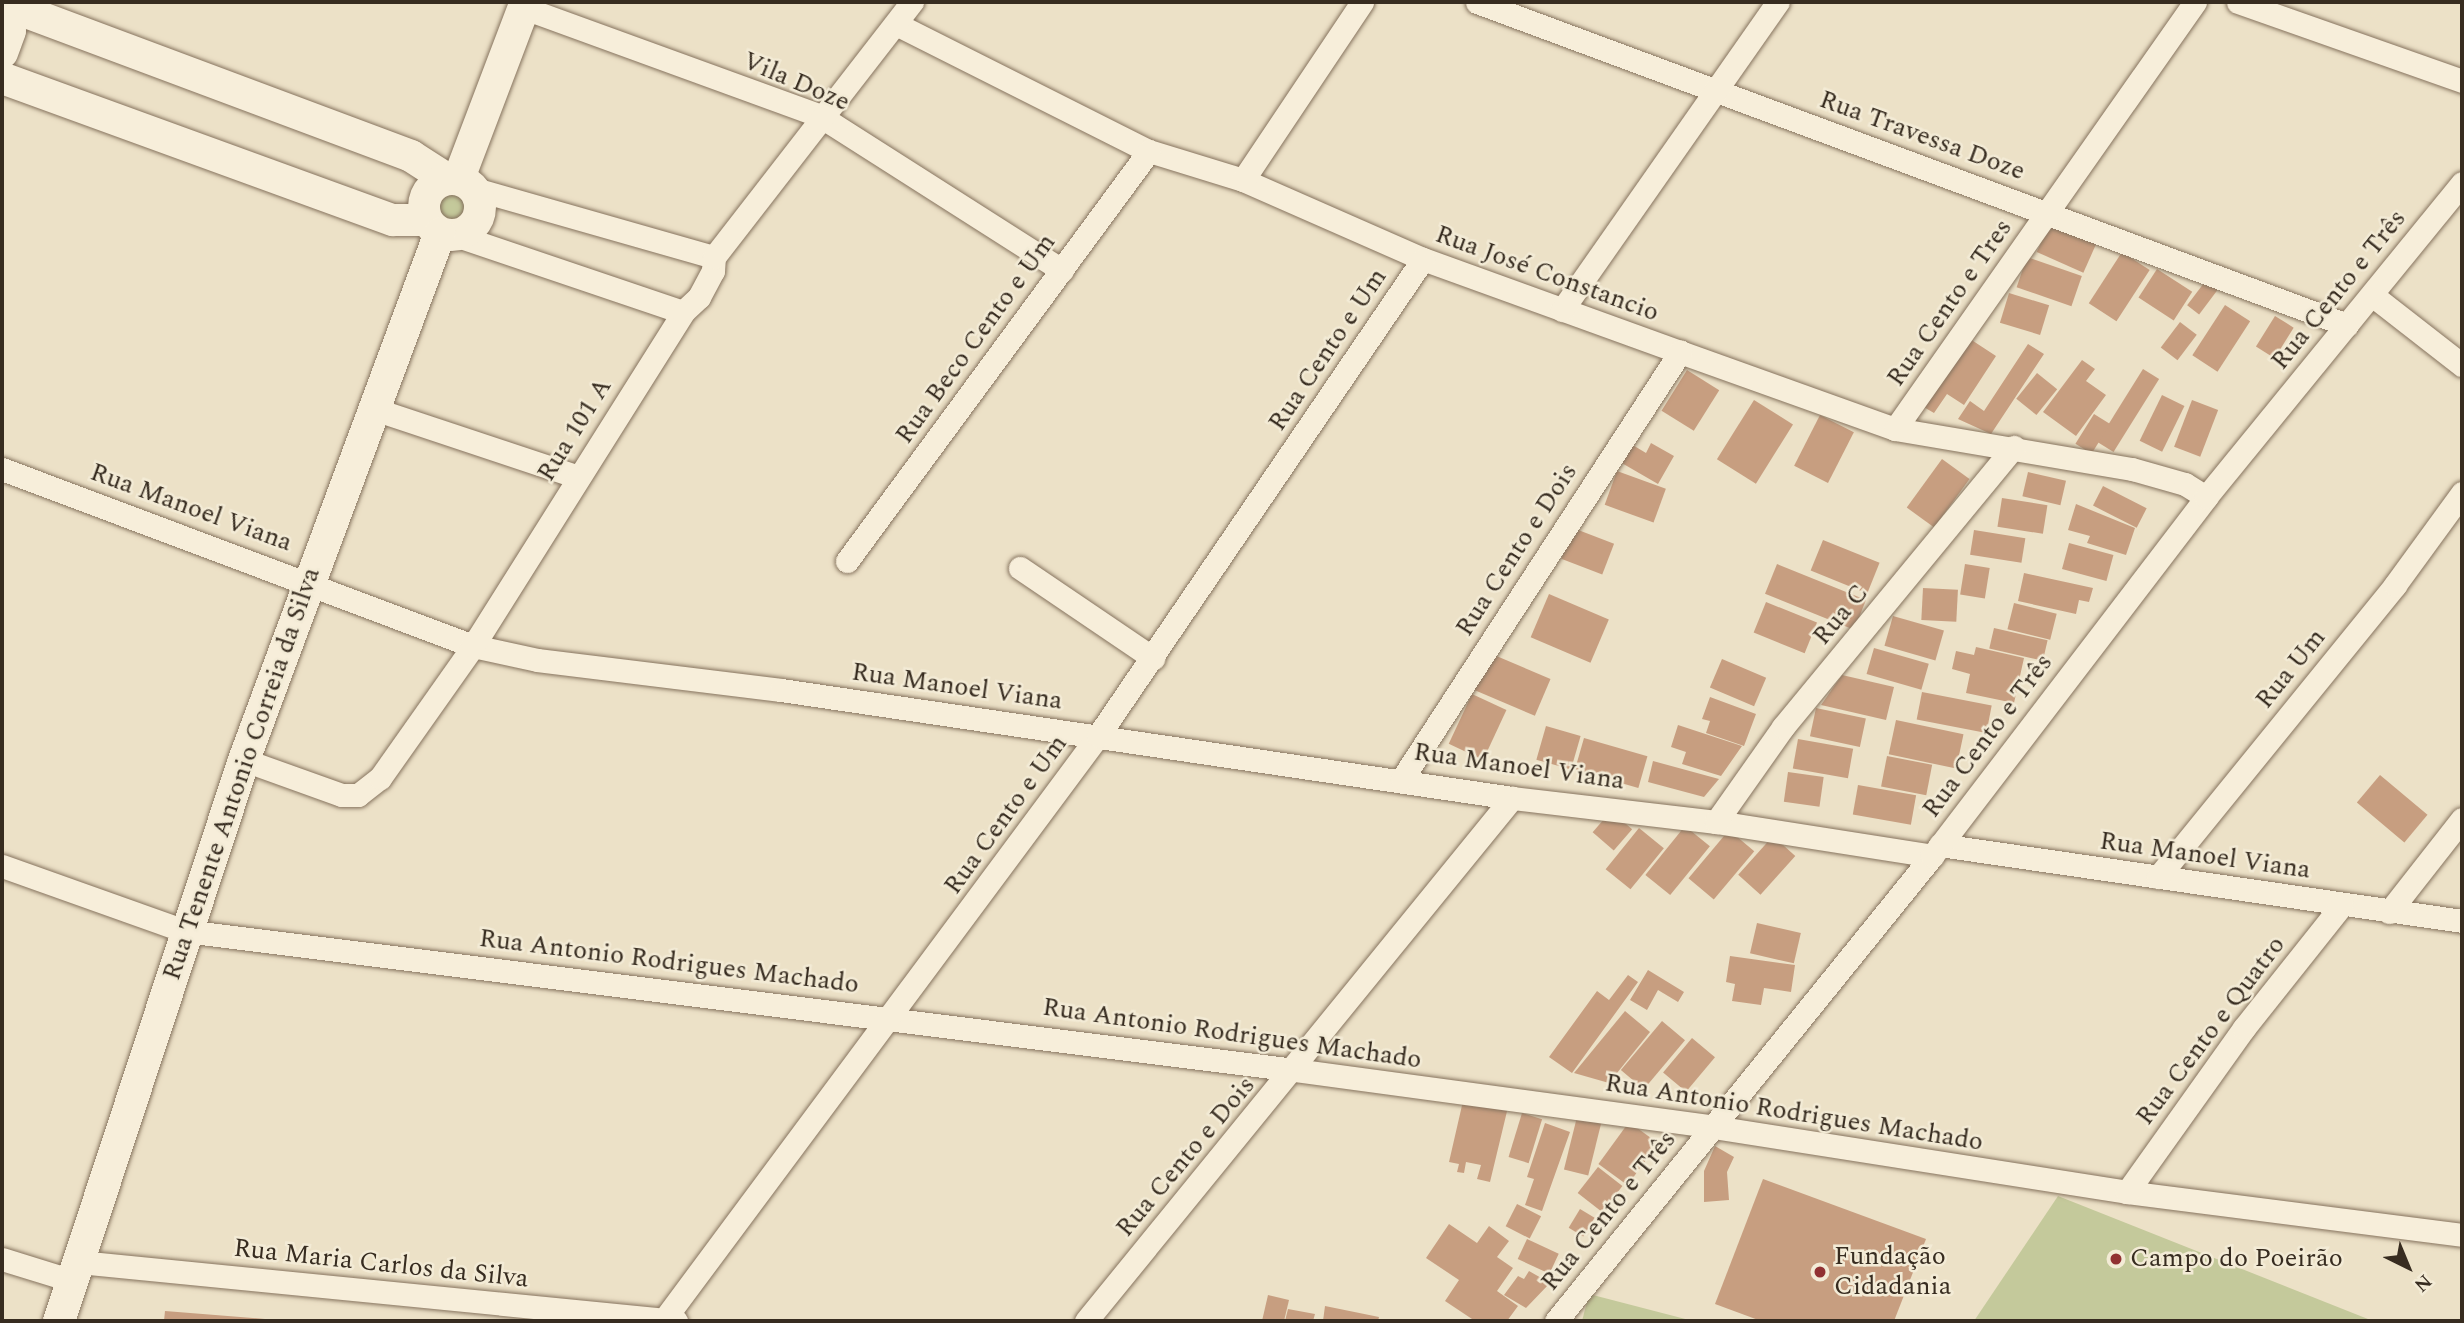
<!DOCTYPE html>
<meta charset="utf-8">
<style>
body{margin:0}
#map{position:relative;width:2464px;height:1323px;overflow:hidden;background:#ece1c7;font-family:Spectral,serif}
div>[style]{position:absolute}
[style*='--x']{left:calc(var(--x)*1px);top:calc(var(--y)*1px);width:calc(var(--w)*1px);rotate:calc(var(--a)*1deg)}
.green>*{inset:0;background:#c4c99b}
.round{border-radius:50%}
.building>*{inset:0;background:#c79e80;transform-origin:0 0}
.roads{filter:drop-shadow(0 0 2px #86735e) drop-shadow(0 0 2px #86735e)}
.street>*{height:23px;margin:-11.5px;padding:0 11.5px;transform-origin:11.5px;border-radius:11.5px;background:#f7eeda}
.secondary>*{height:32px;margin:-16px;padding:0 16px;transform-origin:16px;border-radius:16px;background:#f7eeda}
.secondary>.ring{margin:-16px;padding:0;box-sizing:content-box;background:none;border:32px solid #f7eeda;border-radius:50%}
.dots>*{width:19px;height:19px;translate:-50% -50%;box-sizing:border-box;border:4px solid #f3ebd6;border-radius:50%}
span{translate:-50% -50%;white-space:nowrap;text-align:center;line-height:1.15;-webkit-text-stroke:5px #f3ebd6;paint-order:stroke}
.street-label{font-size:26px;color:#372c20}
.poi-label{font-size:26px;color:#372c20}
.left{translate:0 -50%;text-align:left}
.frame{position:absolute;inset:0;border:4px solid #372c20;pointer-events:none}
.north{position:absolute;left:2373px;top:1232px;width:70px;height:70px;-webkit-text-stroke:5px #f3ebd6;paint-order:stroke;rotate:137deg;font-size:19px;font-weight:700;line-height:28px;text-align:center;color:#372c20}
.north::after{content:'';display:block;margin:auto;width:24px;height:32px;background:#372c20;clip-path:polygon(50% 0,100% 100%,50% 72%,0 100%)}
</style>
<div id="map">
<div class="green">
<i class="round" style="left:431px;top:186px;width:42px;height:42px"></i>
<i style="clip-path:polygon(2058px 1196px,2373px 1321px,1974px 1321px)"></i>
<i style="clip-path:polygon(1589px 1294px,1693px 1321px,1582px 1321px)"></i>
</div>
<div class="building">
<i style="left:2051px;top:220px;width:51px;height:35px;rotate:24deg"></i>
<i style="left:2122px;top:252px;width:33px;height:61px;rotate:33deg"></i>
<i style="left:2027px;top:257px;width:58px;height:32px;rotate:19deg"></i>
<i style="left:2157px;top:269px;width:42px;height:34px;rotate:33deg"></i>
<i style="left:2210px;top:275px;width:15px;height:38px;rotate:37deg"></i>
<i style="left:2009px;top:293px;width:42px;height:31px;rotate:17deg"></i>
<i style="left:2225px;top:305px;width:30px;height:60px;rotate:33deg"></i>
<i style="left:2275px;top:316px;width:22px;height:36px;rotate:32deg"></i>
<i style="left:2180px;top:322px;width:21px;height:32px;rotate:37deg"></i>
<i style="clip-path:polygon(1967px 337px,1996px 356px,1964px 405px,1947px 394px,1934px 413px,1922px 406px)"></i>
<i style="clip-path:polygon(2028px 344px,2044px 354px,1991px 434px,1958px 419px,1970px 401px,1984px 411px)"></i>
<i style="clip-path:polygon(2082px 360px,2095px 369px,2086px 381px,2106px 395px,2076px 436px,2043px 412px)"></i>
<i style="left:2143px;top:369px;width:19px;height:86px;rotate:32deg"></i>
<i style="left:1687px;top:370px;width:38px;height:48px;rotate:32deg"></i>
<i style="left:2037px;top:373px;width:26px;height:33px;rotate:39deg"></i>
<i style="left:2162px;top:395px;width:25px;height:51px;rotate:26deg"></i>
<i style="left:1754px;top:400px;width:46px;height:70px;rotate:32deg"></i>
<i style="left:2192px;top:400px;width:28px;height:50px;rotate:21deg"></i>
<i style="left:2094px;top:414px;width:19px;height:35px;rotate:32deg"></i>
<i style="left:1820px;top:415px;width:38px;height:57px;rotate:27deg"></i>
<i style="clip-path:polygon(1651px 443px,1674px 456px,1658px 484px,1620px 462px,1631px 444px,1646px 453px)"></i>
<i style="left:1942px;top:459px;width:34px;height:60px;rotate:36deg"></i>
<i style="left:1617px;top:471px;width:52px;height:36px;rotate:20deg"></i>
<i style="left:2028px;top:472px;width:39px;height:25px;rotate:13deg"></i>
<i style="left:2103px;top:486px;width:49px;height:22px;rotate:27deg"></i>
<i style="left:2002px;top:498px;width:46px;height:29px;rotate:9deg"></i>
<i style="clip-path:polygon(2076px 504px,2135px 528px,2126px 555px,2087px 543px,2090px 536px,2068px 530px)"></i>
<i style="left:1573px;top:528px;width:44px;height:33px;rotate:21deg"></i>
<i style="left:1974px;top:530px;width:52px;height:25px;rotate:9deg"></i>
<i style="left:1823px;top:540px;width:61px;height:33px;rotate:22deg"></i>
<i style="left:2069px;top:543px;width:46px;height:27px;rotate:15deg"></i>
<i style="left:1777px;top:564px;width:96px;height:32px;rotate:22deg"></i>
<i style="left:1965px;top:564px;width:25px;height:31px;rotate:9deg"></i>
<i style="clip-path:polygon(2024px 573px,2093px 588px,2089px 602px,2079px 600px,2076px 614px,2018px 601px)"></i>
<i style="left:1923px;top:588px;width:35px;height:32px;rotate:3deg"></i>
<i style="left:1549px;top:594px;width:65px;height:47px;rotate:23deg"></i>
<i style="left:1766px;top:602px;width:55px;height:33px;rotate:22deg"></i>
<i style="left:2014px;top:603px;width:44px;height:27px;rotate:14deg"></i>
<i style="left:1893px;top:616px;width:53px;height:31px;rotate:16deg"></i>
<i style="left:1994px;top:628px;width:55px;height:21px;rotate:13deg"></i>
<i style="clip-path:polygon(1976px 647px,2024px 658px,2014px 703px,1966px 693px,1970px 674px,1952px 669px,1956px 651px,1974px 655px)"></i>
<i style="left:1874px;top:648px;width:57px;height:27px;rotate:16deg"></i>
<i style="left:1487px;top:652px;width:69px;height:40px;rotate:23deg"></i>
<i style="left:1722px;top:659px;width:48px;height:31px;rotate:23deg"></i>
<i style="clip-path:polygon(1842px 675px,1894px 687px,1886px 720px,1821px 705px)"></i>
<i style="left:1922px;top:692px;width:71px;height:28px;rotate:11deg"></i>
<i style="left:1472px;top:694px;width:38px;height:55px;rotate:25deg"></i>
<i style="clip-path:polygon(1710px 697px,1756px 714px,1744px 746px,1706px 733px,1710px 721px,1702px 719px)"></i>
<i style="left:1816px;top:708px;width:51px;height:29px;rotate:12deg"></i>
<i style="left:1896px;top:720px;width:69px;height:35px;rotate:12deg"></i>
<i style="clip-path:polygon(1678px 725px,1742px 746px,1721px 776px,1682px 764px,1686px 752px,1671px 747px)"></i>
<i style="left:1546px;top:726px;width:36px;height:35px;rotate:16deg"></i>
<i style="left:1584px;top:738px;width:66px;height:33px;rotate:16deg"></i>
<i style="left:1798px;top:739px;width:56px;height:30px;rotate:10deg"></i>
<i style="left:1887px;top:756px;width:46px;height:31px;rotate:11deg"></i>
<i style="clip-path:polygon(1653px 761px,1719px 779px,1704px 797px,1648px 782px)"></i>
<i style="left:1788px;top:772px;width:36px;height:30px;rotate:8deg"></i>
<i style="left:2380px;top:775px;width:62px;height:36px;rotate:40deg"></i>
<i style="left:1858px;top:785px;width:59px;height:30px;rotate:10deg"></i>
<i style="left:1611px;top:811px;width:28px;height:28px;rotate:41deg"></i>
<i style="left:1685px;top:826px;width:32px;height:63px;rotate:39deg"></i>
<i style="left:1639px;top:828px;width:32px;height:53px;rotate:39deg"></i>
<i style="left:1729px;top:830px;width:33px;height:63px;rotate:40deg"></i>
<i style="left:1773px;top:836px;width:30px;height:52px;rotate:42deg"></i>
<i style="left:1757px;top:923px;width:45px;height:31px;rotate:13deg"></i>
<i style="clip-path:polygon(1730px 956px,1795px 965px,1791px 992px,1764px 988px,1761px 1005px,1732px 1001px,1735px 984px,1726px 982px)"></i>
<i style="clip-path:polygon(1648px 970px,1684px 992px,1678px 1002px,1658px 990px,1647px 1010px,1630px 1000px)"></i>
<i style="clip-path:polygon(1628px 975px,1638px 982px,1572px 1073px,1549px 1057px,1597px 991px,1609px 1000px)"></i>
<i style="clip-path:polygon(1625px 1011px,1650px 1032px,1609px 1083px,1574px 1073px)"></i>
<i style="left:1662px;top:1021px;width:30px;height:64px;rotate:40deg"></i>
<i style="left:1692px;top:1038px;width:30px;height:45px;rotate:40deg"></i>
<i style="clip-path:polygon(1463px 1101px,1509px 1103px,1490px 1182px,1477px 1179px,1481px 1165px,1466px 1162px,1464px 1173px,1457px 1172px,1459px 1164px,1449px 1162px)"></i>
<i style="left:1522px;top:1113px;width:21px;height:46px;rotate:17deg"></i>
<i style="left:1577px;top:1117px;width:25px;height:54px;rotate:14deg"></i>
<i style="left:1629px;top:1122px;width:36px;height:52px;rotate:36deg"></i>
<i style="clip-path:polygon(1545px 1123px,1570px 1132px,1542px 1211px,1525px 1205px,1534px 1179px,1527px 1177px)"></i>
<i style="clip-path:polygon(1715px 1146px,1734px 1157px,1727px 1172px,1729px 1200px,1704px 1202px,1704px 1171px)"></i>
<i style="left:1598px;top:1167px;width:31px;height:33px;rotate:38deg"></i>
<i style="clip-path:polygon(1763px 1179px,1926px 1239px,1894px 1321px,1761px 1321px,1715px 1304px)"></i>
<i style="left:1517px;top:1204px;width:27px;height:25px;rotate:27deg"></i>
<i style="left:1580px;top:1209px;width:17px;height:22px;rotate:31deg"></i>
<i style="clip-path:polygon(1449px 1224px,1477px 1243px,1489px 1226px,1509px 1241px,1497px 1257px,1513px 1268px,1497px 1291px,1518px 1306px,1507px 1321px,1475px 1321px,1445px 1301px,1459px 1280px,1426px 1258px)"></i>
<i style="left:1527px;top:1239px;width:35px;height:22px;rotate:25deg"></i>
<i style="clip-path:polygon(1529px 1271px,1550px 1283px,1526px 1308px,1504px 1295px,1518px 1276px,1524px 1279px)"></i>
<i style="clip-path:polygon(1268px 1295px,1289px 1300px,1284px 1321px,1262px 1321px)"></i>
<i style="clip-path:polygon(1325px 1306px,1379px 1317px,1378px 1321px,1323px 1321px)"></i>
<i style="clip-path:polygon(1288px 1309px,1315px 1314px,1313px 1321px,1285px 1321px)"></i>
<i style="clip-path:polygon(165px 1311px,265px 1319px,265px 1321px,164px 1321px)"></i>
</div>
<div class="roads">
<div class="street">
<i style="--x:1477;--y:2;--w:928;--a:20.37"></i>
<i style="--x:2238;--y:2;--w:238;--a:19.4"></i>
<i style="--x:524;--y:8;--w:315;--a:20"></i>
<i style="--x:820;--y:116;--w:287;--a:32.5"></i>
<i style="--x:896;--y:24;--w:283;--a:26.7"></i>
<i style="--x:1149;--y:151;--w:98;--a:17.1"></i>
<i style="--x:1243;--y:180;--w:197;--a:23.7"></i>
<i style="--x:1423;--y:259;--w:273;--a:19.9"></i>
<i style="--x:1680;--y:352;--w:228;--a:19.7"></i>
<i style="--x:1895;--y:429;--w:240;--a:9.6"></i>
<i style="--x:2132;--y:469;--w:55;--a:15.8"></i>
<i style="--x:2185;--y:484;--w:25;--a:32"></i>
<i style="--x:1243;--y:180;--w:214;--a:-56.2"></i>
<i style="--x:475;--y:189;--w:248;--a:15.9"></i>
<i style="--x:458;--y:236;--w:237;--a:18.7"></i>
<i style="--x:2372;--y:295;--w:114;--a:37.9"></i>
<i style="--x:1562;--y:310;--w:376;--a:-55"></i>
<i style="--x:374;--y:409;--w:215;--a:18.4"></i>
<i style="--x:1895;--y:429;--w:522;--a:-54.91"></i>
<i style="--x:2;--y:469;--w:503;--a:20.6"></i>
<i style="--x:473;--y:646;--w:66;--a:12.3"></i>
<i style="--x:537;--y:660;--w:246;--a:7"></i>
<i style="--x:781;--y:690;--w:739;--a:8.4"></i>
<i style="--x:1512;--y:798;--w:205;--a:6.7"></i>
<i style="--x:1716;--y:822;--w:219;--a:8.9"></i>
<i style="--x:847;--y:561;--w:509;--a:-53.63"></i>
<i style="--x:1020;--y:568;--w:161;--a:34.1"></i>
<i style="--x:244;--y:760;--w:104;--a:19.7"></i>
<i style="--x:342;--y:795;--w:16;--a:0"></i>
<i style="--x:358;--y:795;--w:28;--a:-38"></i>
<i style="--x:380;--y:778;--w:161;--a:-54.8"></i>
<i style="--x:473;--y:646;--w:395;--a:-57.8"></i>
<i style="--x:683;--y:312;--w:22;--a:-43"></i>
<i style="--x:699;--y:297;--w:30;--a:-62"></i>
<i style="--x:713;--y:271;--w:14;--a:-86"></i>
<i style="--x:714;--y:257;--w:323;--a:-52.2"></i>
<i style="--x:1402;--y:779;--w:510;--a:-56.93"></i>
<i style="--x:1716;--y:822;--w:116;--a:-54.8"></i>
<i style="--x:1783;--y:727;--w:363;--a:-50.5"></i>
<i style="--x:1940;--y:845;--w:528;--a:8.28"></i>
<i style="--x:2;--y:866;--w:194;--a:19.6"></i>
<i style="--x:185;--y:931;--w:1118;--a:7.14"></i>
<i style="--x:1294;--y:1070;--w:423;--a:7.7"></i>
<i style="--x:1713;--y:1127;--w:419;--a:8.9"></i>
<i style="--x:2127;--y:1192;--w:338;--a:7.3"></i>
<i style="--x:2158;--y:877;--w:376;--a:-50.9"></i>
<i style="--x:2395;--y:585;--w:114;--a:-53.9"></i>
<i style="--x:2389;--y:912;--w:118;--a:-51.9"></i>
<i style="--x:2127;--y:1192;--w:201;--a:-54.5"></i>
<i style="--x:2244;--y:1028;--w:157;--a:-51.5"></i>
<i style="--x:2;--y:1259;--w:74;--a:17.2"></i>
<i style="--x:79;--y:1262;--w:600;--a:5.64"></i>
<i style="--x:663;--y:1321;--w:729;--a:-53.37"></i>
<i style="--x:1098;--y:736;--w:577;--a:-55.73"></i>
<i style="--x:1086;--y:1321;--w:675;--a:-50.84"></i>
<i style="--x:1556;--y:1321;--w:598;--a:-51.04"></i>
<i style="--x:1932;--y:856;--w:452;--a:-52.6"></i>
<i style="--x:2206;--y:497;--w:405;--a:-50.8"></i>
</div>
<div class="secondary">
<i style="--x:2;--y:3;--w:437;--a:20.5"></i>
<i style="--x:411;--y:156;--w:43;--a:32.6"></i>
<i style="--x:2;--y:10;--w:22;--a:69"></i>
<i style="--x:10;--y:31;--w:23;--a:110"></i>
<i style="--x:2;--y:78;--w:416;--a:20"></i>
<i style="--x:393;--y:220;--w:33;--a:0"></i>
<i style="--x:459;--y:178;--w:188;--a:-69.2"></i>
<i class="ring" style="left:424px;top:179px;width:24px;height:24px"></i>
<i style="--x:59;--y:1321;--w:591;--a:-71.75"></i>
<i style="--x:244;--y:760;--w:562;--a:-69.6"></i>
</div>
</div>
<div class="dots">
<i style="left:2116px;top:1259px;background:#913132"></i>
<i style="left:1820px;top:1272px;background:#913132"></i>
</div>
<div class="street-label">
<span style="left:796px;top:82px;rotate:23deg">Vila Doze</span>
<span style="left:1922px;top:136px;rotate:20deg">Rua Travessa Doze</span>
<span style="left:1547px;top:274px;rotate:20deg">Rua José Constancio</span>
<span style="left:2339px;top:290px;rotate:-51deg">Rua Cento e Três</span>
<span style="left:1950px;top:303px;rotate:-55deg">Rua Cento e Tres</span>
<span style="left:976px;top:339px;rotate:-54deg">Rua Beco Cento e Um</span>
<span style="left:1328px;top:350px;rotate:-56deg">Rua Cento e Um</span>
<span style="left:575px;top:430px;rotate:-58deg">Rua 101 A</span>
<span style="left:191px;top:508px;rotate:20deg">Rua Manoel Viana</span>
<span style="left:1517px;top:550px;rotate:-57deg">Rua Cento e Dois</span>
<span style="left:1841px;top:615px;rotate:-50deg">Rua C</span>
<span style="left:2291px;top:669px;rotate:-51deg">Rua Um</span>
<span style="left:957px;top:687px;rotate:8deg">Rua Manoel Viana</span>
<span style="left:1988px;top:736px;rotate:-53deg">Rua Cento e Três</span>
<span style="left:1519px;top:767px;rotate:8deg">Rua Manoel Viana</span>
<span style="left:242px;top:774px;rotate:-71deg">Rua Tenente Antonio Correia da Silva</span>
<span style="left:1006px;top:815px;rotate:-54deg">Rua Cento e Um</span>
<span style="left:2205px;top:856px;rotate:8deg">Rua Manoel Viana</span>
<span style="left:669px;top:962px;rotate:7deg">Rua Antonio Rodrigues Machado</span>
<span style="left:2211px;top:1031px;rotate:-53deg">Rua Cento e Quatro</span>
<span style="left:1232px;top:1034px;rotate:8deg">Rua Antonio Rodrigues Machado</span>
<span style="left:1794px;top:1113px;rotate:9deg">Rua Antonio Rodrigues Machado</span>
<span style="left:1186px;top:1157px;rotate:-50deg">Rua Cento e Dois</span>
<span style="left:1609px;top:1211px;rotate:-51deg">Rua Cento e Três</span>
<span style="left:381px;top:1264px;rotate:6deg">Rua Maria Carlos da Silva</span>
</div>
<div class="poi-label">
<span class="left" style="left:1834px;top:1272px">Fundação<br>Cidadania</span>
<span class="left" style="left:2130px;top:1259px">Campo do Poeirão</span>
</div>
<div class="frame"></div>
<div class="north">N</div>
</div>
